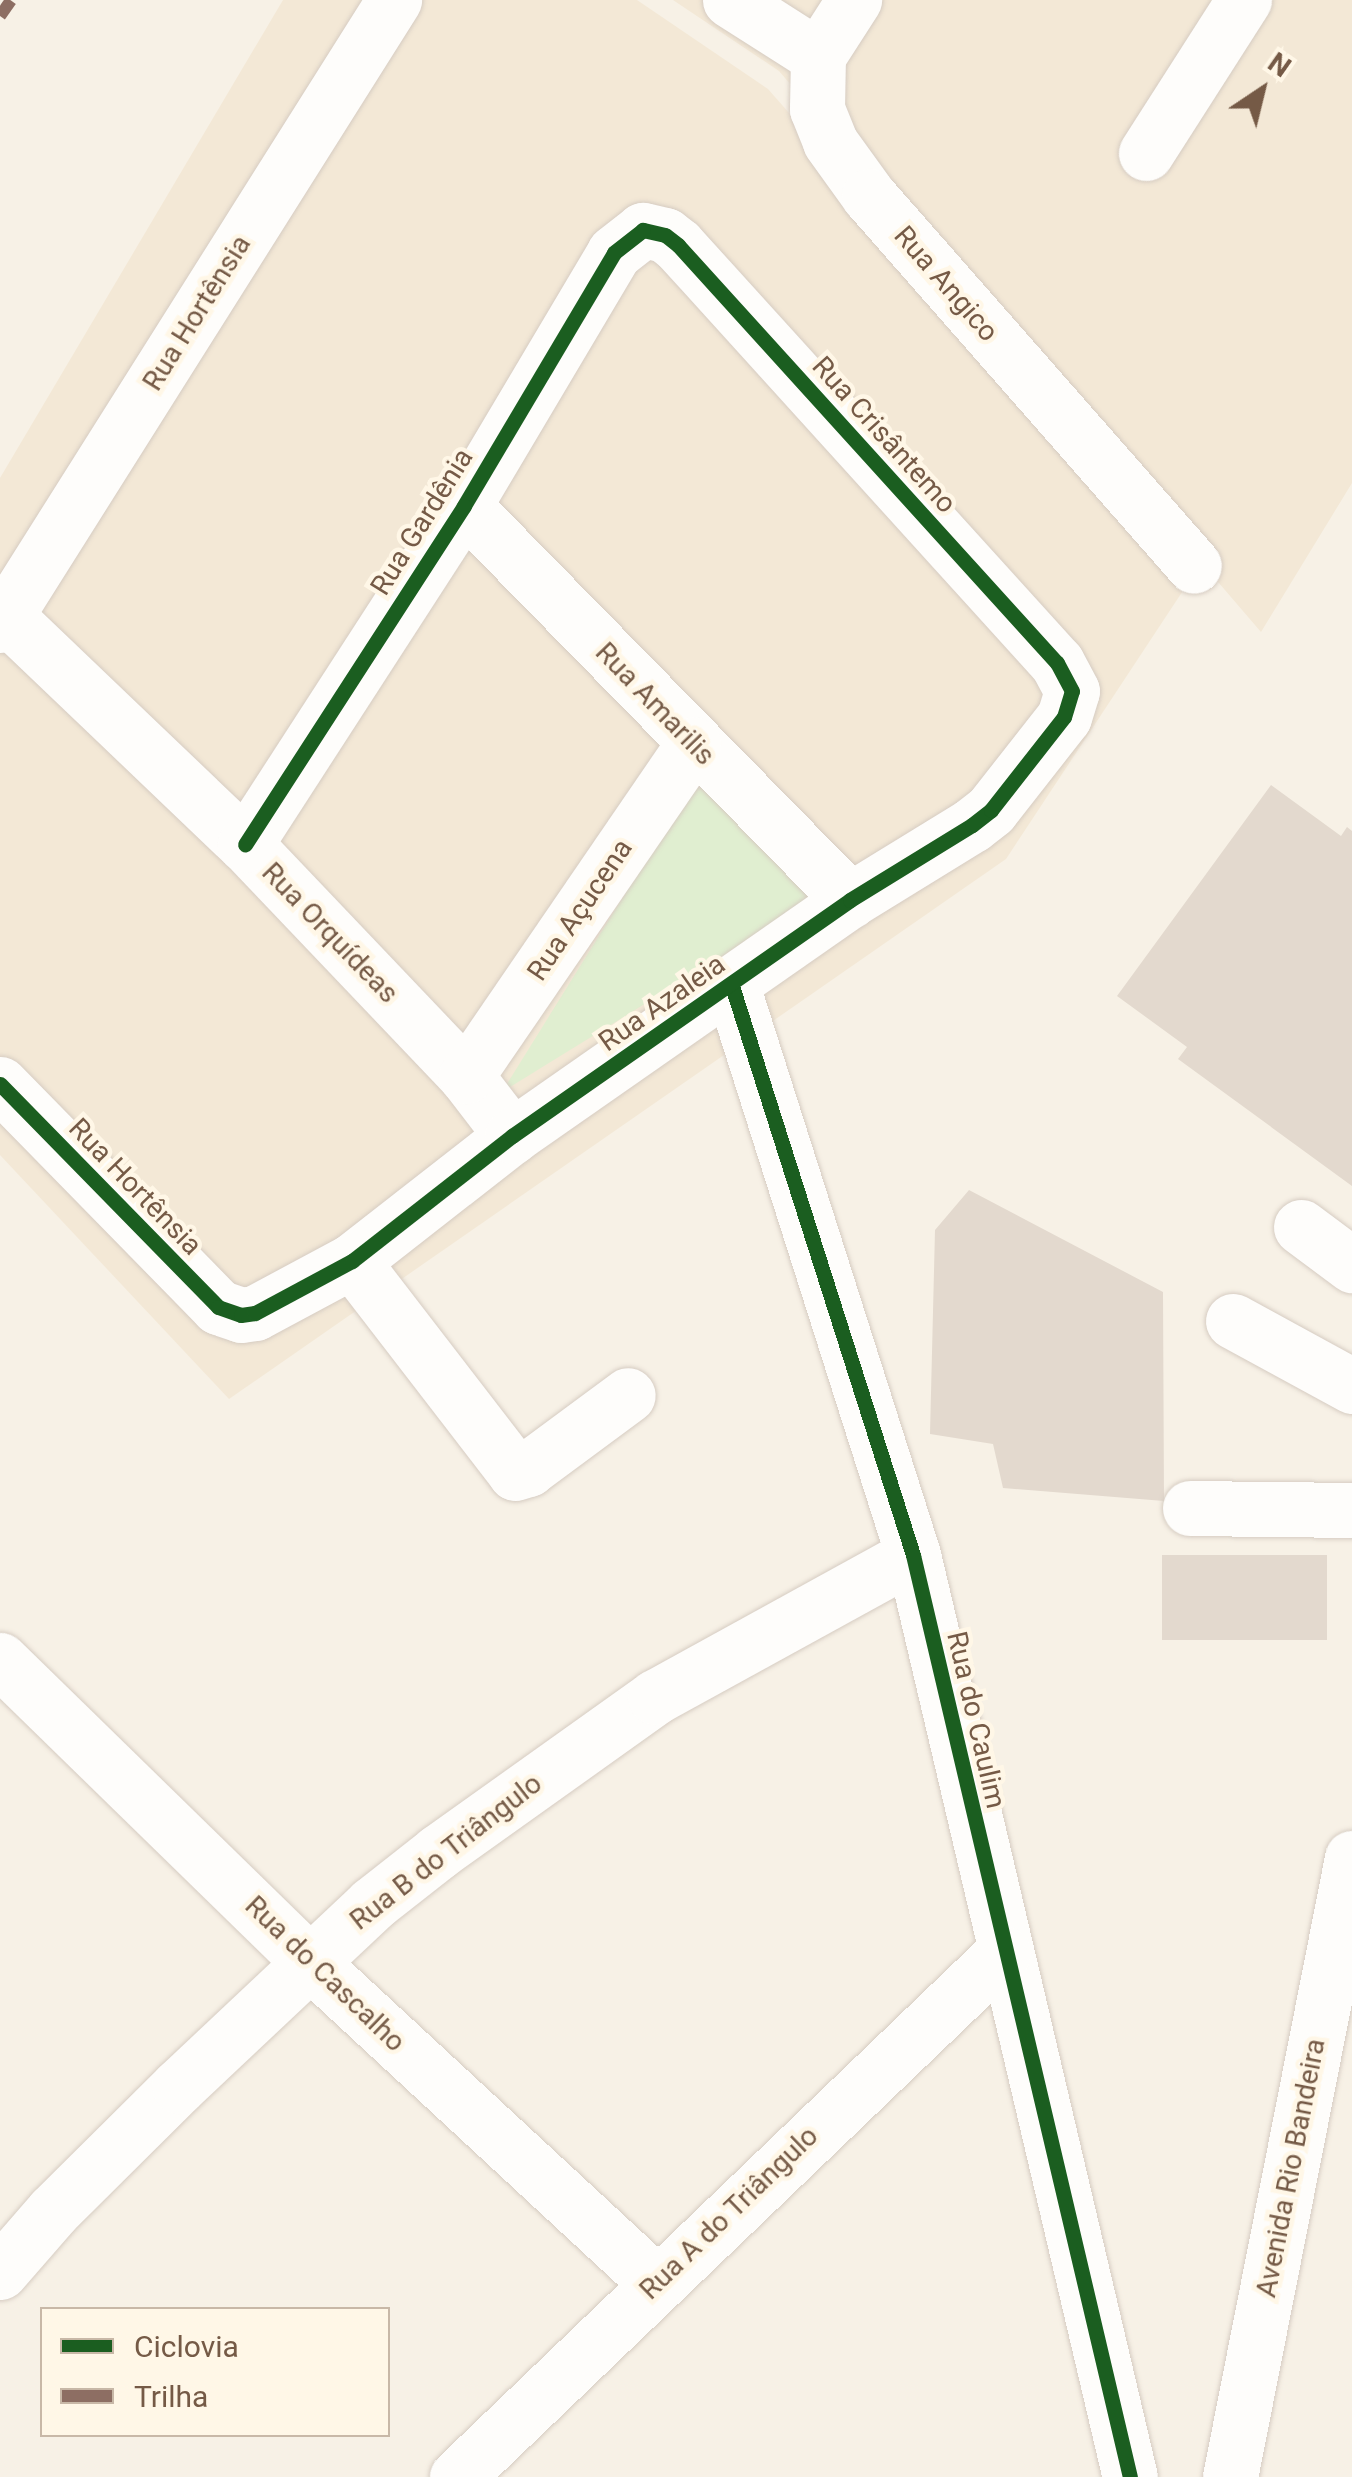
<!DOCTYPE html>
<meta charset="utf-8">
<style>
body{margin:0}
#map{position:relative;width:1352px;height:2477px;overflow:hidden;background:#f7f1e6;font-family:Roboto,sans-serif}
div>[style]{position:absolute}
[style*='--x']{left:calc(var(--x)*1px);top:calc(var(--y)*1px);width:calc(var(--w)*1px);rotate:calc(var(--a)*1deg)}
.residential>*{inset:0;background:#f3e8d6}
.green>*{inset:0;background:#e0eed0}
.building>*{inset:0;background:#e3d9ce;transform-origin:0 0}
.roads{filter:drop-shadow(0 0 2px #d6ccc2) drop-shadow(0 0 2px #d6ccc2)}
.minor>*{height:55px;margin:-27.5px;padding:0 27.5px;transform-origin:27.5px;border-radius:27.5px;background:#fefdfb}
.quiet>*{height:12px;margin-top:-6px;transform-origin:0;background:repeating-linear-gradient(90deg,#8d6e63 0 25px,transparent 0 37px)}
.cycleway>*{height:15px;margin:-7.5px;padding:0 7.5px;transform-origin:7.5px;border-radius:7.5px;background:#1b5e20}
span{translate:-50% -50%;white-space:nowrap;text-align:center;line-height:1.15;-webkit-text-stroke:9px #fff7e7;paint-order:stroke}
.street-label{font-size:28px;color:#755a46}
.legend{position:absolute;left:40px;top:2307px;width:350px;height:130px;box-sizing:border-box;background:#fff7e7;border:2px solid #c8b8a7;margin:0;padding:12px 18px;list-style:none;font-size:30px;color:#755a46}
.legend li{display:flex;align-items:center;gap:20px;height:50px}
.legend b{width:50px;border:2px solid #c8b8a7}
.north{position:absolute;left:1212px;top:40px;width:100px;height:100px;-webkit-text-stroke:8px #fff7e7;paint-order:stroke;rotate:35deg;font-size:28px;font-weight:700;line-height:40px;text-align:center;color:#755a46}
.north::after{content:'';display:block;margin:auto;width:35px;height:45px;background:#755a46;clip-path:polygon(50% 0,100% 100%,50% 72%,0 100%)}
</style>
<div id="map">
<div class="residential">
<i style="clip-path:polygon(283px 0,637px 0,768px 89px,1194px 574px,1006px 859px,229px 1399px,0 1155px,0 478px)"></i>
<i style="clip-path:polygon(673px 0,1352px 0,1352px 483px,1261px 632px,779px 71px)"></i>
</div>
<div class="green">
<i style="clip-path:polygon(700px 773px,818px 897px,502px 1092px)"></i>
</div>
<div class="building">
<i style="clip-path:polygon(1271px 785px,1341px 836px,1347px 827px,1352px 831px,1352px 1186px,1178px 1059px,1187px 1047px,1117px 996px)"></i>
<i style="clip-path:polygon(969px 1190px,1163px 1292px,1164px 1501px,1003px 1488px,993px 1444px,930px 1434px,935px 1230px)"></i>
<i style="left:1162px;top:1555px;width:165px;height:85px"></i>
</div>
<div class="roads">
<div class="minor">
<i style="--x:730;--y:0;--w:104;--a:32.5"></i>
<i style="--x:818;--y:56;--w:53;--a:91.1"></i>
<i style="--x:817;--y:109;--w:35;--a:68"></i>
<i style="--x:830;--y:142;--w:67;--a:54.2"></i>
<i style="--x:869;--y:196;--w:492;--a:48.7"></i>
<i style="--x:818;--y:56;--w:67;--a:-57.3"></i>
<i style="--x:1146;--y:153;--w:182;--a:-57.4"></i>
<i style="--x:464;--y:506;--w:552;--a:45.59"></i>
<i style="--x:6;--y:616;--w:330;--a:43.7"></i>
<i style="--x:245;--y:844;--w:320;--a:46.4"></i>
<i style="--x:466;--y:1076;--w:76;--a:52.5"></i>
<i style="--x:0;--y:625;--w:739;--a:-57.77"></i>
<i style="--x:732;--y:986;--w:597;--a:72.35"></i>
<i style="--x:913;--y:1555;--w:947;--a:76.76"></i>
<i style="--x:466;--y:1076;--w:402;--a:-55.6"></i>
<i style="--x:0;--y:1084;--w:312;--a:45.6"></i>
<i style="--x:218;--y:1307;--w:24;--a:19"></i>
<i style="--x:241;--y:1315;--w:14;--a:-8"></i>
<i style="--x:255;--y:1313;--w:110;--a:-28.2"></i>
<i style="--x:352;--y:1261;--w:203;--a:-38"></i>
<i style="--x:512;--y:1136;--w:412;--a:-34.9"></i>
<i style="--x:850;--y:900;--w:143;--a:-31.6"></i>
<i style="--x:972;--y:825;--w:24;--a:-38"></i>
<i style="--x:991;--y:810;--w:118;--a:-51.9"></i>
<i style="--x:1064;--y:717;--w:27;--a:-73"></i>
<i style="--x:1072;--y:691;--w:32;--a:-118"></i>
<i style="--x:1057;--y:663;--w:564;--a:-132.2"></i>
<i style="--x:678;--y:245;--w:16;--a:-142"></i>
<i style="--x:665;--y:235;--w:23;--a:-167"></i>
<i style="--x:643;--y:230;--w:37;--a:142"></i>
<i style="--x:614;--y:253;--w:294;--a:120.7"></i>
<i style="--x:464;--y:506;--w:403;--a:122.9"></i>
<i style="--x:1301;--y:1227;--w:64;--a:36.7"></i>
<i style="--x:352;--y:1261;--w:267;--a:52.4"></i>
<i style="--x:515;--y:1473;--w:14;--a:-17"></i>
<i style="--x:528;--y:1469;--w:124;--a:-36.5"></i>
<i style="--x:1233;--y:1321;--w:136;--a:28.6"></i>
<i style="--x:1190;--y:1508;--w:162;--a:0.7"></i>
<i style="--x:0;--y:1660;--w:434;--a:44.3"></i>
<i style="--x:311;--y:1963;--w:470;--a:42.8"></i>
<i style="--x:0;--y:2272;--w:81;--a:-49"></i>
<i style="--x:53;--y:2211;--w:177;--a:-44.8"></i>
<i style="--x:179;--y:2086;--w:265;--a:-43.3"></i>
<i style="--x:372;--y:1904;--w:84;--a:-38.2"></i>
<i style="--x:438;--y:1852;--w:267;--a:-35.5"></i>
<i style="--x:655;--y:1697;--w:294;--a:-28.8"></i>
<i style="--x:457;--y:2477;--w:757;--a:-43.82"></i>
<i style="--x:1230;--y:2477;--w:631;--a:-78.85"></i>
</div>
</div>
<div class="quiet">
<i style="--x:0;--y:16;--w:19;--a:-55"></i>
</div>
<div class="cycleway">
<i style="--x:732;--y:986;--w:597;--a:72.35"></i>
<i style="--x:913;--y:1555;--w:947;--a:76.76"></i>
<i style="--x:0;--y:1084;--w:312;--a:45.6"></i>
<i style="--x:218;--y:1307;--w:24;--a:19"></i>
<i style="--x:241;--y:1315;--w:14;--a:-8"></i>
<i style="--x:255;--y:1313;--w:110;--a:-28.2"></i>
<i style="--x:352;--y:1261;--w:203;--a:-38"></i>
<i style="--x:512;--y:1136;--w:412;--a:-34.9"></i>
<i style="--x:850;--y:900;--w:143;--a:-31.6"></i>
<i style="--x:972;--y:825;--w:24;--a:-38"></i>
<i style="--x:991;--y:810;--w:118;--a:-51.9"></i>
<i style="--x:1064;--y:717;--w:27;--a:-73"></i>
<i style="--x:1072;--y:691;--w:32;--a:-118"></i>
<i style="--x:1057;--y:663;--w:564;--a:-132.2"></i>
<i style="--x:678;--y:245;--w:16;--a:-142"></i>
<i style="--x:665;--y:235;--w:23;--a:-167"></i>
<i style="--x:643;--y:230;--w:37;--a:142"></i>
<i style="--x:614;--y:253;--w:294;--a:120.7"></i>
<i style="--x:464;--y:506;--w:403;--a:122.9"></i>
</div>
<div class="street-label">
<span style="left:946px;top:284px;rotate:49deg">Rua Angico</span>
<span style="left:197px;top:313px;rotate:-58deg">Rua Hortênsia</span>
<span style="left:884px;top:435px;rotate:48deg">Rua Crisântemo</span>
<span style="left:422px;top:522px;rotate:-58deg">Rua Gardênia</span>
<span style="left:655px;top:704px;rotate:46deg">Rua Amarilis</span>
<span style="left:580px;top:910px;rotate:-56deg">Rua Açucena</span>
<span style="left:330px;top:933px;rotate:46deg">Rua Orquídeas</span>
<span style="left:662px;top:1003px;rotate:-35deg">Rua Azaleia</span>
<span style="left:135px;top:1187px;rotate:46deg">Rua Hortênsia</span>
<span style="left:976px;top:1720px;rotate:77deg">Rua do Caulim</span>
<span style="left:446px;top:1852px;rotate:-38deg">Rua B do Triângulo</span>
<span style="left:325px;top:1974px;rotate:44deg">Rua do Cascalho</span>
<span style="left:1291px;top:2168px;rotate:-79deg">Avenida Rio Bandeira</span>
<span style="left:729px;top:2213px;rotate:-44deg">Rua A do Triângulo</span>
</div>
<ul class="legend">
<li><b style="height:12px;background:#1b5e20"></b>Ciclovia</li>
<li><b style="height:12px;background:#8d6e63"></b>Trilha</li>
</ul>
<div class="north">N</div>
</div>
